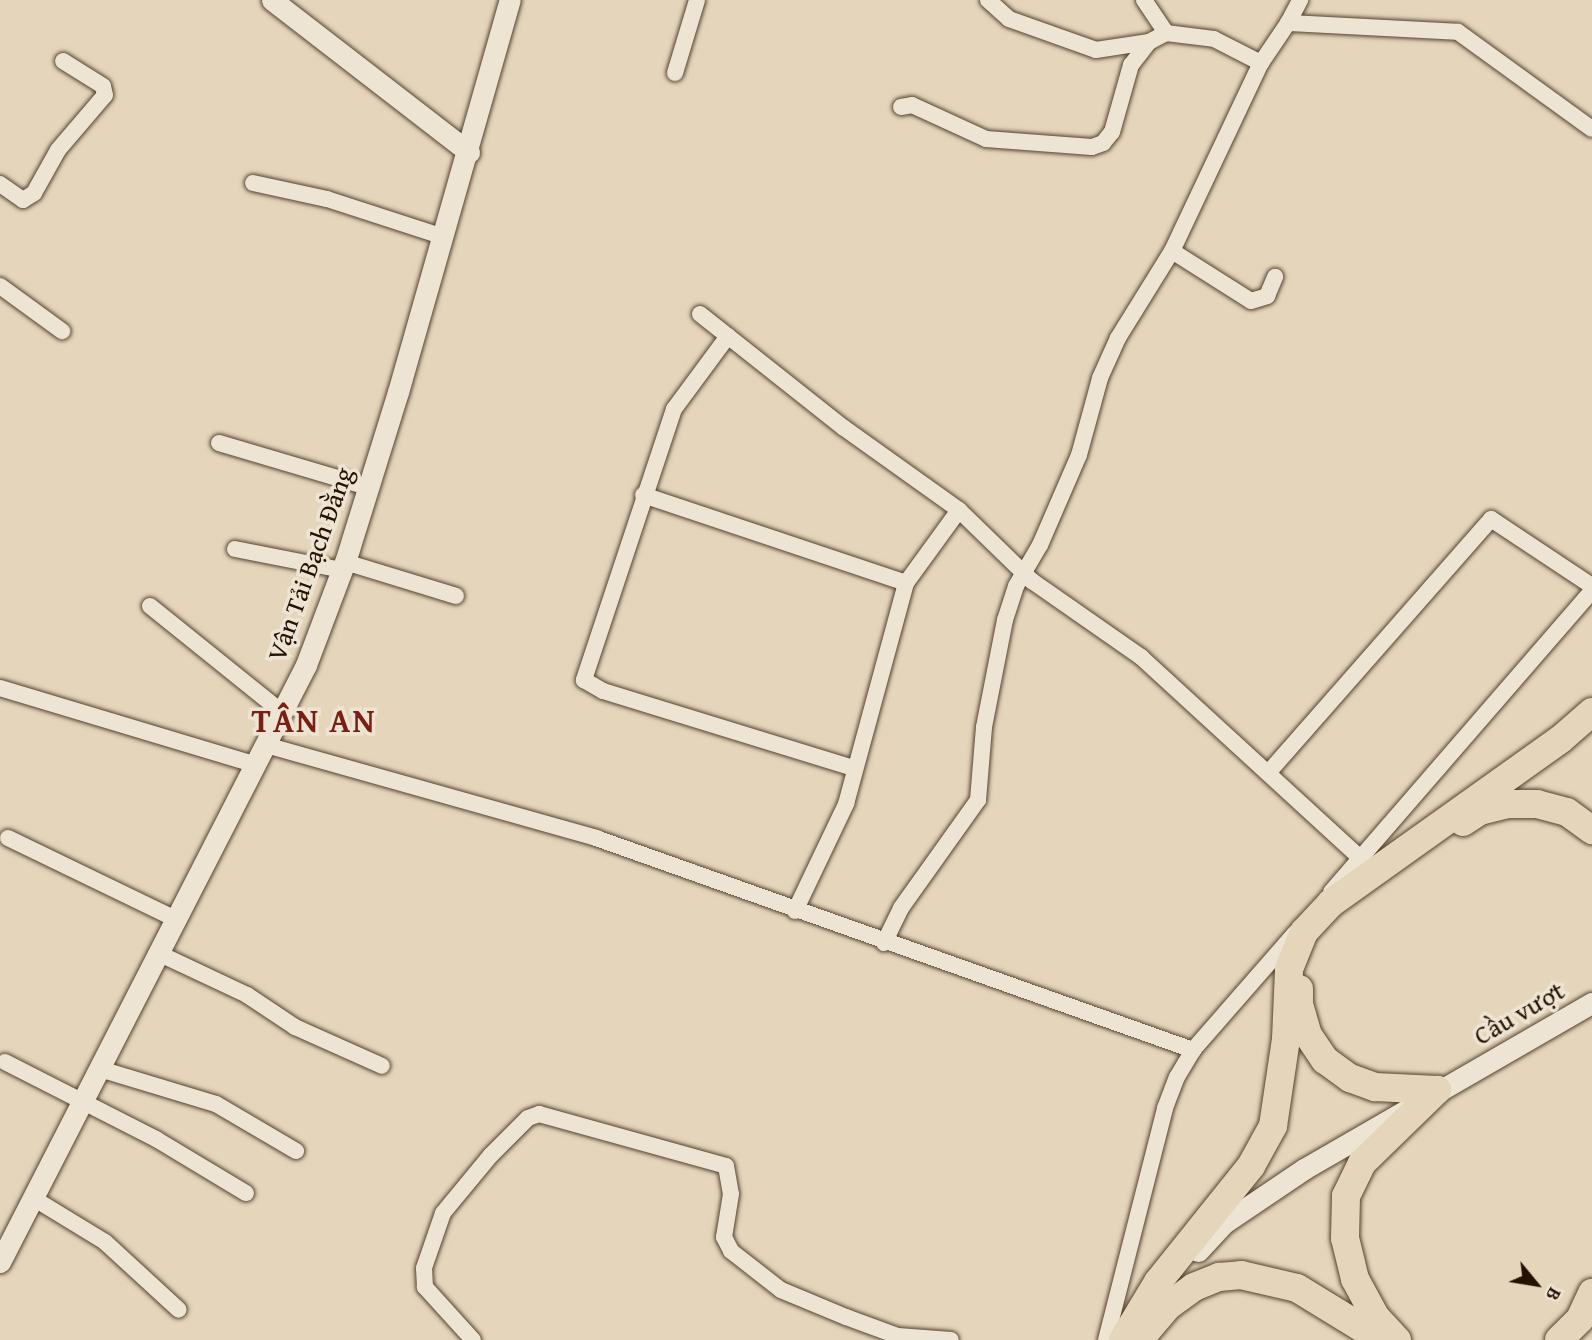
<!DOCTYPE html>
<meta charset="utf-8">
<style>
body{margin:0}
#map{position:relative;width:1592px;height:1340px;overflow:hidden;background:#e5d5bb;font-family:"Gentium Book Plus",serif}
div>[style]{position:absolute}
[style*='--x']{left:calc(var(--x)*1px);top:calc(var(--y)*1px);width:calc(var(--w)*1px);rotate:calc(var(--a)*1deg)}
.roads{filter:drop-shadow(0 0 2px #54422f) drop-shadow(0 0 2px #54422f)}
.street>*{height:16px;margin:-8px;padding:0 8px;transform-origin:8px;border-radius:8px;background:#eee4d3}
.secondary>*{height:21px;margin:-10.5px;padding:0 10.5px;transform-origin:10.5px;border-radius:10.5px;background:#eee4d3}
.highway>*{height:28px;margin:-14px;padding:0 14px;transform-origin:14px;border-radius:14px;background:#e5d5bb}
span{translate:-50% -50%;white-space:nowrap;text-align:center;line-height:1.15;-webkit-text-stroke:7px #eee4d3;paint-order:stroke}
.street-label{font-size:26px;color:#241100}
.district-label{font-size:33px;color:#7a1f14;font-weight:700;letter-spacing:2px}
.north{position:absolute;left:1501px;top:1249px;width:70px;height:70px;-webkit-text-stroke:5px #eee4d3;paint-order:stroke;rotate:120deg;font-size:19px;font-weight:700;line-height:28px;text-align:center;color:#241100}
.north::after{content:'';display:block;margin:auto;width:24px;height:32px;background:#241100;clip-path:polygon(50% 0,100% 100%,50% 72%,0 100%)}
</style>
<div id="map">
<div class="roads">
<div class="street">
<i style="--x:988;--y:0;--w:28;--a:42"></i>
<i style="--x:1009;--y:19;--w:92;--a:19.6"></i>
<i style="--x:1096;--y:50;--w:54;--a:-8.6"></i>
<i style="--x:1149;--y:42;--w:19;--a:-28"></i>
<i style="--x:1166;--y:33;--w:48;--a:7.1"></i>
<i style="--x:1214;--y:39;--w:53;--a:27.1"></i>
<i style="--x:1144;--y:0;--w:40;--a:56"></i>
<i style="--x:1288;--y:23;--w:26;--a:-62"></i>
<i style="--x:675;--y:73;--w:76;--a:-73.2"></i>
<i style="--x:901;--y:107;--w:11;--a:-10"></i>
<i style="--x:912;--y:105;--w:81;--a:24.7"></i>
<i style="--x:986;--y:139;--w:106;--a:4.3"></i>
<i style="--x:1092;--y:147;--w:12;--a:-20"></i>
<i style="--x:1103;--y:143;--w:14;--a:-51"></i>
<i style="--x:1112;--y:132;--w:70;--a:-74.2"></i>
<i style="--x:1131;--y:65;--w:29;--a:-52"></i>
<i style="--x:253;--y:183;--w:76;--a:12.2"></i>
<i style="--x:327;--y:199;--w:123;--a:18"></i>
<i style="--x:0;--y:184;--w:28;--a:35"></i>
<i style="--x:23;--y:200;--w:13;--a:-32"></i>
<i style="--x:34;--y:193;--w:49;--a:-60.8"></i>
<i style="--x:58;--y:150;--w:72;--a:-49.5"></i>
<i style="--x:105;--y:95;--w:9;--a:-103"></i>
<i style="--x:103;--y:86;--w:47;--a:-148"></i>
<i style="--x:1172;--y:251;--w:93;--a:32.3"></i>
<i style="--x:1251;--y:301;--w:17;--a:-17"></i>
<i style="--x:1267;--y:296;--w:21;--a:-67"></i>
<i style="--x:0;--y:286;--w:77;--a:36"></i>
<i style="--x:700;--y:314;--w:184;--a:38.4"></i>
<i style="--x:844;--y:428;--w:141;--a:35.5"></i>
<i style="--x:959;--y:510;--w:102;--a:44.2"></i>
<i style="--x:1032;--y:581;--w:133;--a:34.9"></i>
<i style="--x:1141;--y:657;--w:297;--a:42.5"></i>
<i style="--x:728;--y:336;--w:91;--a:126.5"></i>
<i style="--x:674;--y:409;--w:286;--a:108.4"></i>
<i style="--x:584;--y:680;--w:22;--a:30"></i>
<i style="--x:603;--y:691;--w:262;--a:17.1"></i>
<i style="--x:219;--y:443;--w:155;--a:16.5"></i>
<i style="--x:643;--y:495;--w:277;--a:18.5"></i>
<i style="--x:235;--y:549;--w:109;--a:11.1"></i>
<i style="--x:345;--y:562;--w:116;--a:17"></i>
<i style="--x:150;--y:606;--w:169;--a:38.8"></i>
<i style="--x:0;--y:688;--w:267;--a:16.7"></i>
<i style="--x:266;--y:745;--w:343;--a:15.7"></i>
<i style="--x:596;--y:838;--w:634;--a:19.55"></i>
<i style="--x:1268;--y:773;--w:338;--a:-48.7"></i>
<i style="--x:1491;--y:519;--w:121;--a:33.6"></i>
<i style="--x:8;--y:838;--w:189;--a:25.8"></i>
<i style="--x:1331;--y:892;--w:398;--a:-49.1"></i>
<i style="--x:795;--y:911;--w:119;--a:-64.5"></i>
<i style="--x:846;--y:804;--w:229;--a:-74.8"></i>
<i style="--x:906;--y:583;--w:90;--a:-54"></i>
<i style="--x:884;--y:943;--w:39;--a:-64"></i>
<i style="--x:901;--y:908;--w:133;--a:-54.5"></i>
<i style="--x:978;--y:800;--w:73;--a:-85.3"></i>
<i style="--x:984;--y:727;--w:109;--a:-78.9"></i>
<i style="--x:1005;--y:620;--w:36;--a:-72"></i>
<i style="--x:1016;--y:586;--w:48;--a:-59.7"></i>
<i style="--x:1040;--y:545;--w:98;--a:-66.6"></i>
<i style="--x:1079;--y:455;--w:80;--a:-74.7"></i>
<i style="--x:1100;--y:378;--w:44;--a:-65.8"></i>
<i style="--x:1118;--y:338;--w:102;--a:-58.2"></i>
<i style="--x:1172;--y:251;--w:208;--a:-64.7"></i>
<i style="--x:1261;--y:63;--w:48;--a:-56"></i>
<i style="--x:1288;--y:23;--w:170;--a:3"></i>
<i style="--x:1458;--y:32;--w:165;--a:35.9"></i>
<i style="--x:160;--y:954;--w:96;--a:25.2"></i>
<i style="--x:247;--y:995;--w:58;--a:33.7"></i>
<i style="--x:295;--y:1027;--w:95;--a:24.1"></i>
<i style="--x:5;--y:1062;--w:169;--a:27"></i>
<i style="--x:156;--y:1139;--w:105;--a:31"></i>
<i style="--x:100;--y:1069;--w:121;--a:16.8"></i>
<i style="--x:216;--y:1104;--w:93;--a:30.4"></i>
<i style="--x:33;--y:1198;--w:84;--a:31.4"></i>
<i style="--x:105;--y:1242;--w:100;--a:42.6"></i>
<i style="--x:473;--y:1340;--w:72;--a:-132.2"></i>
<i style="--x:425;--y:1287;--w:19;--a:-93"></i>
<i style="--x:424;--y:1268;--w:58;--a:-70.9"></i>
<i style="--x:443;--y:1213;--w:75;--a:-50.4"></i>
<i style="--x:491;--y:1155;--w:52;--a:-45"></i>
<i style="--x:528;--y:1118;--w:12;--a:-20"></i>
<i style="--x:539;--y:1114;--w:194;--a:15.5"></i>
<i style="--x:726;--y:1166;--w:28;--a:80"></i>
<i style="--x:731;--y:1194;--w:44;--a:99.2"></i>
<i style="--x:724;--y:1237;--w:16;--a:63"></i>
<i style="--x:731;--y:1251;--w:63;--a:38"></i>
<i style="--x:781;--y:1290;--w:70;--a:22.6"></i>
<i style="--x:846;--y:1317;--w:55;--a:20.1"></i>
<i style="--x:898;--y:1336;--w:53;--a:4.3"></i>
<i style="--x:1106;--y:1340;--w:239;--a:-75.7"></i>
<i style="--x:1165;--y:1108;--w:33;--a:-69"></i>
<i style="--x:1177;--y:1077;--w:31;--a:-59"></i>
<i style="--x:1193;--y:1050;--w:155;--a:-48.9"></i>
</div>
<div class="secondary">
<i style="--x:272;--y:0;--w:249;--a:37.7"></i>
<i style="--x:1198;--y:1251;--w:38;--a:-47"></i>
<i style="--x:1224;--y:1223;--w:97;--a:-34"></i>
<i style="--x:1304;--y:1169;--w:332;--a:-30"></i>
<i style="--x:0;--y:1262;--w:671;--a:-62.86"></i>
<i style="--x:306;--y:665;--w:110;--a:-69.3"></i>
<i style="--x:345;--y:562;--w:178;--a:-72.7"></i>
<i style="--x:398;--y:392;--w:408;--a:-74.1"></i>
</div>
<div class="highway">
<i style="--x:1463;--y:822;--w:20;--a:-33"></i>
<i style="--x:1480;--y:811;--w:29;--a:-14"></i>
<i style="--x:1508;--y:804;--w:29;--a:0"></i>
<i style="--x:1537;--y:804;--w:31;--a:15"></i>
<i style="--x:1567;--y:812;--w:31;--a:36"></i>
<i style="--x:1299;--y:989;--w:15;--a:90"></i>
<i style="--x:1299;--y:1004;--w:32;--a:74"></i>
<i style="--x:1308;--y:1035;--w:30;--a:56"></i>
<i style="--x:1325;--y:1060;--w:31;--a:36"></i>
<i style="--x:1350;--y:1078;--w:27;--a:20"></i>
<i style="--x:1375;--y:1087;--w:62;--a:2.8"></i>
<i style="--x:1123;--y:1340;--w:68;--a:-58.9"></i>
<i style="--x:1158;--y:1282;--w:149;--a:-51.3"></i>
<i style="--x:1251;--y:1166;--w:46;--a:-61.2"></i>
<i style="--x:1273;--y:1126;--w:88;--a:-81.5"></i>
<i style="--x:1286;--y:1039;--w:70;--a:-87.5"></i>
<i style="--x:1289;--y:969;--w:40;--a:-68"></i>
<i style="--x:1304;--y:932;--w:40;--a:-47"></i>
<i style="--x:1331;--y:903;--w:282;--a:-35.5"></i>
<i style="--x:1561;--y:739;--w:41;--a:-41.1"></i>
<i style="--x:1139;--y:1340;--w:45;--a:-49.5"></i>
<i style="--x:1168;--y:1306;--w:32;--a:-36"></i>
<i style="--x:1194;--y:1287;--w:27;--a:-22"></i>
<i style="--x:1219;--y:1277;--w:22;--a:-5"></i>
<i style="--x:1241;--y:1275;--w:57;--a:13.1"></i>
<i style="--x:1297;--y:1288;--w:100;--a:31.5"></i>
<i style="--x:1397;--y:1340;--w:33;--a:-133"></i>
<i style="--x:1375;--y:1316;--w:42;--a:-118.4"></i>
<i style="--x:1355;--y:1279;--w:42;--a:-103.7"></i>
<i style="--x:1345;--y:1238;--w:42;--a:-88.6"></i>
<i style="--x:1346;--y:1196;--w:37;--a:-64"></i>
<i style="--x:1362;--y:1163;--w:105;--a:-44.2"></i>
<i style="--x:1559;--y:1340;--w:30;--a:-45"></i>
<i style="--x:1580;--y:1319;--w:29;--a:-65"></i>
</div>
</div>
<div class="street-label">
<span style="left:310px;top:564px;rotate:-70deg">Vận Tải Bạch Đằng</span>
<span style="left:1519px;top:1013px;rotate:-30deg">Cầu vượt</span>
</div>
<div class="district-label">
<span style="left:314px;top:721px">TÂN AN</span>
</div>
<div class="north">B</div>
</div>
